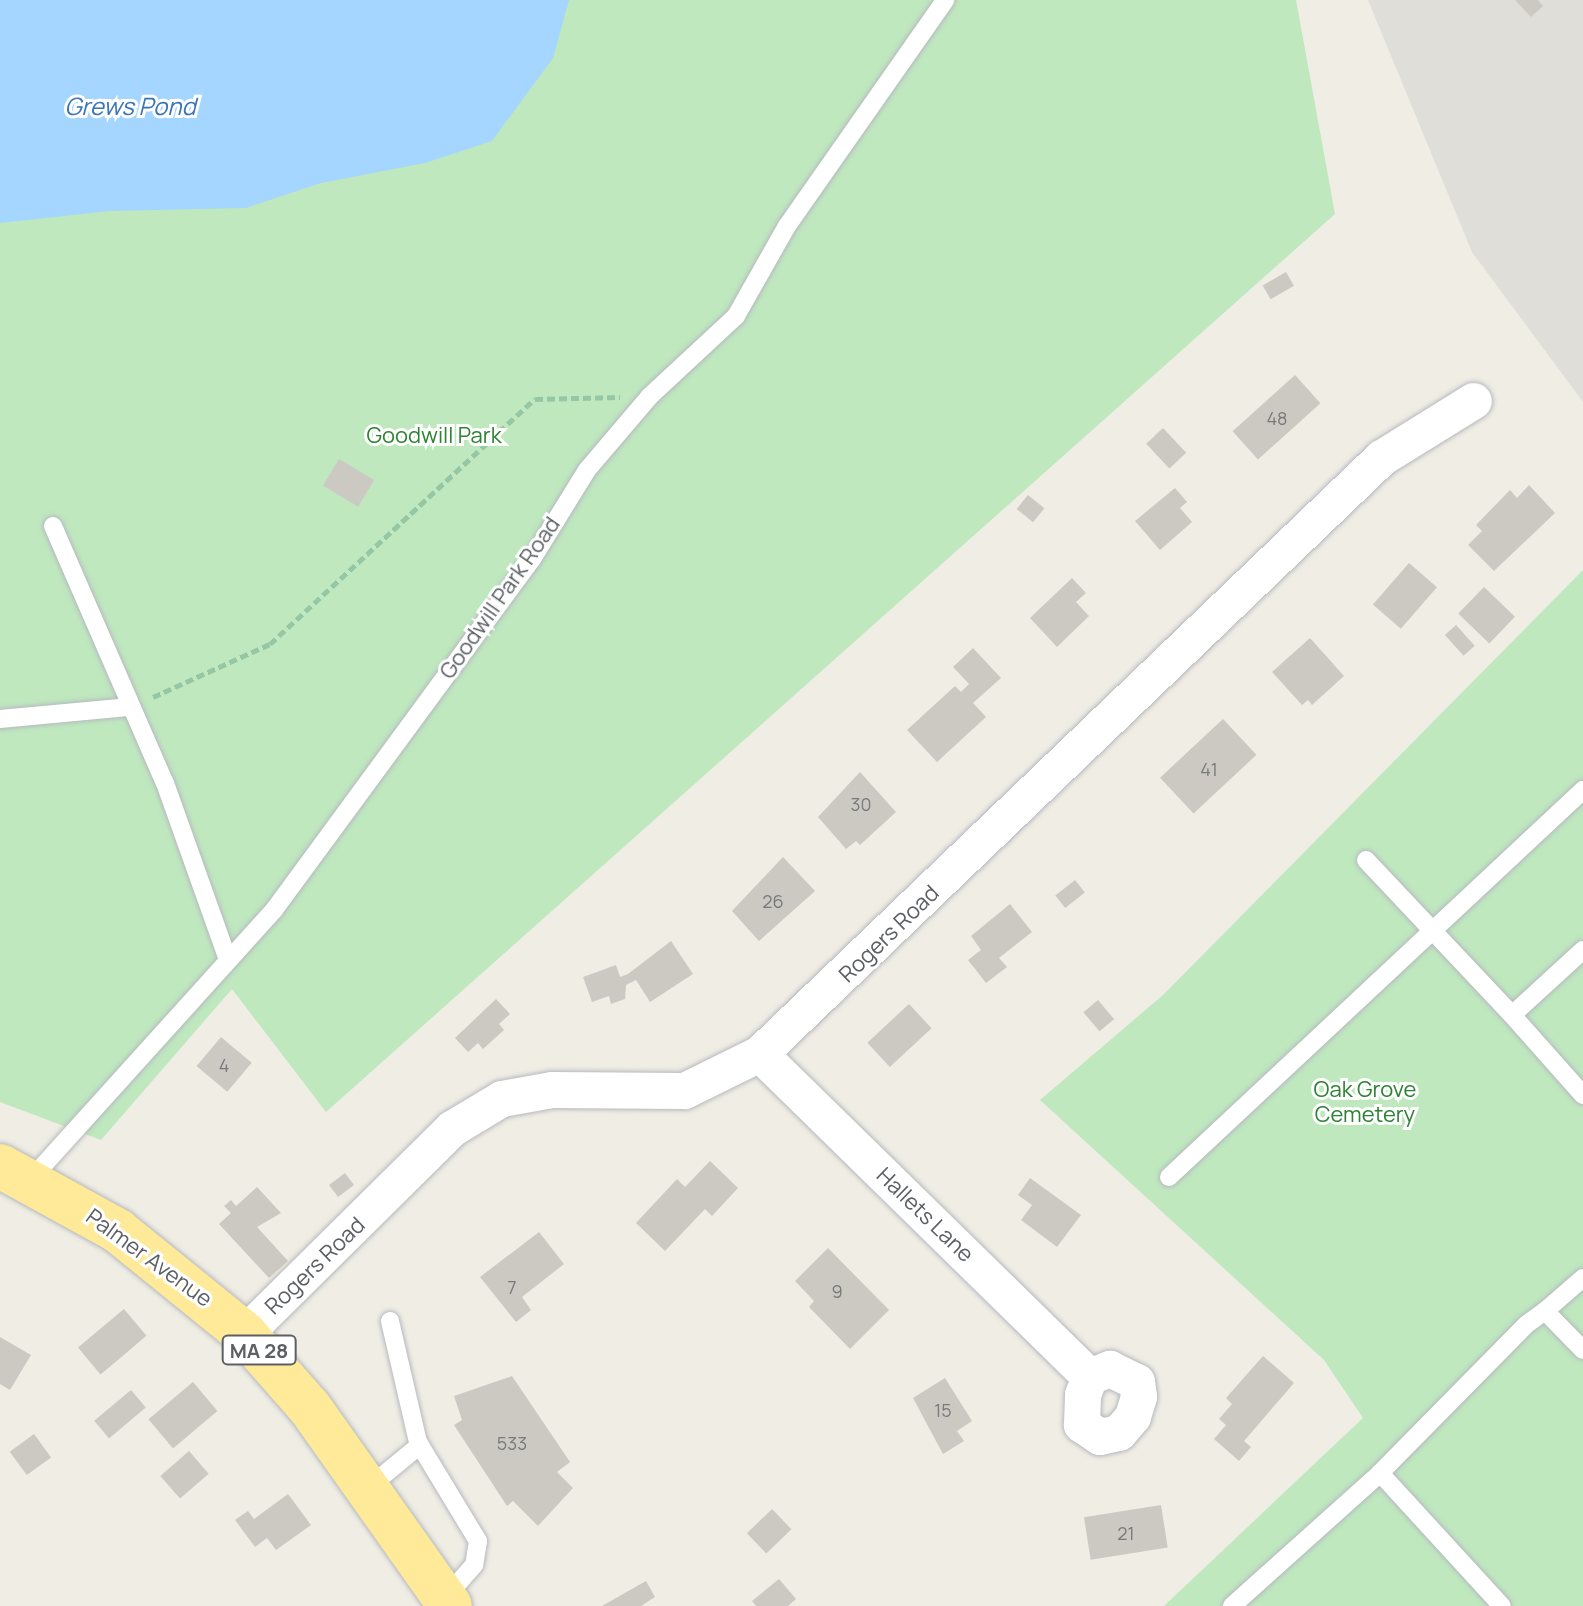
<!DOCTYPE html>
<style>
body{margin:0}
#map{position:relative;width:1583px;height:1606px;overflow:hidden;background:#efede4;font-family:Manrope,sans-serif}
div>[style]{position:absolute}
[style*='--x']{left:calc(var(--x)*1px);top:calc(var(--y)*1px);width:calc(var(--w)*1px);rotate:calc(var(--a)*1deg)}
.industrial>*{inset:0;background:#e0ded8}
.green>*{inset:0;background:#bfe8bf}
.water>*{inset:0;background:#a4d6ff}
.building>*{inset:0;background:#ccc9c3;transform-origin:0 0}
.path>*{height:5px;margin-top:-2.5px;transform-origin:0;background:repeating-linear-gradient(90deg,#96c7a5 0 8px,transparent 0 12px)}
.roads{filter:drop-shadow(0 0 2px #b6b9be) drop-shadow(0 0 2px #b6b9be)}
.service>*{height:18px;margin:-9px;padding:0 9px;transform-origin:9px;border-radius:9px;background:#fff}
.minor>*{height:36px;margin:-18px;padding:0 18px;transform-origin:18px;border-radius:18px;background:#fff}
.trunk>*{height:44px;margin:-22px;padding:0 22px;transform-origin:22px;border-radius:22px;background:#ffea9a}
span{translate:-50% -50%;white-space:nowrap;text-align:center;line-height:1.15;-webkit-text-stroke:6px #fff;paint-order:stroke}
.number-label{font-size:18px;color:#787a7c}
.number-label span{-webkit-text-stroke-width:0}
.shield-label span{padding:2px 6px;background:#fff;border:2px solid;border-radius:6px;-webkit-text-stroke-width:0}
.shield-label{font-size:20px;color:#5c6065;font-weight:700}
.park-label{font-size:22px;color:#2f8234}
.street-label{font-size:22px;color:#5c6065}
.water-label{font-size:24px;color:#3a75b8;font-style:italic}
</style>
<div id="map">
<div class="industrial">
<i style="clip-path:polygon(1368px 0,1583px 0,1583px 402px,1472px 252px)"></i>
</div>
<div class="green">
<i style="clip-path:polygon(0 0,1296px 0,1335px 214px,326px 1112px,232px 989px,101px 1140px,0 1102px)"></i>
<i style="clip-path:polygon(1583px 570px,1583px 1606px,1164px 1606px,1363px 1418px,1324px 1360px,1040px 1100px,1163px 995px)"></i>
</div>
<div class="water">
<i style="clip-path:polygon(0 0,569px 0,553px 58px,492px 141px,425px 163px,321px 183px,246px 208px,110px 211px,0 223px)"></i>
</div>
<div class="building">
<i style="clip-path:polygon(1515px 0,1538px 0,1543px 6px,1531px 17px)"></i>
<i style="left:1286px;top:272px;width:16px;height:27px;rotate:60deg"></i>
<i style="left:1295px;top:375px;width:38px;height:84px;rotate:48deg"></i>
<i style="left:1163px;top:428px;width:34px;height:23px;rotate:47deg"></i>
<i style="left:339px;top:459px;width:41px;height:31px;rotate:31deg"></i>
<i style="clip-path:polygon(1529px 485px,1555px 513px,1494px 571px,1468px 545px,1482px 531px,1476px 525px,1510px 490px,1517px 498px)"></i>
<i style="clip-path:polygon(1175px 488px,1187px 502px,1180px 508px,1192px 522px,1160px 550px,1135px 521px)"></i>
<i style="left:1028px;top:495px;width:21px;height:18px;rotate:39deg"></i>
<i style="left:1409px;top:563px;width:37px;height:55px;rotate:41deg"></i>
<i style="clip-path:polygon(1072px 578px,1086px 593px,1076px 602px,1089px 616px,1057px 647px,1030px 618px)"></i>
<i style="left:1484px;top:587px;width:43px;height:37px;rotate:44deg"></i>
<i style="left:1456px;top:625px;width:28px;height:15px;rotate:48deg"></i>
<i style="clip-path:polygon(1310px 638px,1344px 676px,1312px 705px,1308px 700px,1302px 705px,1272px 672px)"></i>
<i style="clip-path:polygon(973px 648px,1001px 678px,973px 703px,986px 717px,937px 762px,907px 730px,955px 686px,961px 692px,969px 684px,953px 667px)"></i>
<i style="left:1223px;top:719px;width:49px;height:86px;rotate:47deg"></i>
<i style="clip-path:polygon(860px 772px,896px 812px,860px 845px,856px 841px,846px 849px,818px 817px)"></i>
<i style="clip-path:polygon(783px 857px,815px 891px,759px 941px,732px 911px)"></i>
<i style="left:1075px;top:880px;width:16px;height:25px;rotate:52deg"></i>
<i style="clip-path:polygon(1010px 904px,1032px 932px,999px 958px,1007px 967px,986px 983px,968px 960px,981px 950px,971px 936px)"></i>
<i style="clip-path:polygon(671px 941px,693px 974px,650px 1002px,636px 980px,626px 985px,625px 999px,611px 1004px,609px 996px,592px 1002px,583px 977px,616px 965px,620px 977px,628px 974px)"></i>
<i style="clip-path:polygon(496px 999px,510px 1014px,499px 1024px,504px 1030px,483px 1049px,478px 1043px,468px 1052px,455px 1038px)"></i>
<i style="left:1098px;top:1000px;width:25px;height:19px;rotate:50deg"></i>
<i style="left:909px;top:1004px;width:33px;height:57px;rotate:47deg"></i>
<i style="left:221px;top:1037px;width:40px;height:38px;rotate:40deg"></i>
<i style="clip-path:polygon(710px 1161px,738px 1188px,712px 1216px,705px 1209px,665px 1251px,636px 1223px,677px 1179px,685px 1187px)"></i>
<i style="left:345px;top:1173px;width:15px;height:20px;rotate:53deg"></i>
<i style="clip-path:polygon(1030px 1178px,1081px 1215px,1057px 1247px,1021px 1220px,1032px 1205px,1018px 1195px)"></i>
<i style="clip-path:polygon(257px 1187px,281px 1213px,257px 1227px,288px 1261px,269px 1278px,219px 1224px,231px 1213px,224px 1206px,231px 1200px,236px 1206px)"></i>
<i style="clip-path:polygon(539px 1232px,564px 1264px,522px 1297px,531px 1310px,516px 1322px,480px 1277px)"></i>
<i style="clip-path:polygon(828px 1248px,889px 1310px,850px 1349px,809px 1307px,814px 1301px,795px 1281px)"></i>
<i style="left:124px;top:1309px;width:35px;height:60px;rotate:50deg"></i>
<i style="clip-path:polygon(0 1337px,31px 1355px,10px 1390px,0 1384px)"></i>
<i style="clip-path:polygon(1263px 1356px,1294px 1383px,1244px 1441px,1251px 1447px,1239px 1461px,1214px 1439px,1226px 1425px,1219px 1419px,1232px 1404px,1226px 1398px)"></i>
<i style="clip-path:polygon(512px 1376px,570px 1462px,557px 1472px,573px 1488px,538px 1526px,513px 1501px,507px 1506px,454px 1425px,462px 1420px,454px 1396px)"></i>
<i style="clip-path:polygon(945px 1378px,972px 1421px,957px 1431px,964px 1441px,943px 1454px,913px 1398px)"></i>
<i style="left:193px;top:1382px;width:38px;height:58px;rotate:50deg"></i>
<i style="left:131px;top:1390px;width:23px;height:48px;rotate:50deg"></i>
<i style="left:34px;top:1434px;width:29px;height:30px;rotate:54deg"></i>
<i style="left:189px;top:1451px;width:30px;height:38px;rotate:49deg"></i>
<i style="clip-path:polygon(288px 1494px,311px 1525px,276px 1550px,267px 1538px,255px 1547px,235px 1520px,248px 1511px,254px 1519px)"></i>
<i style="left:1161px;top:1505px;width:43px;height:78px;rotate:81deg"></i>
<i style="left:772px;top:1509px;width:28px;height:35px;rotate:46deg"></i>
<i style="clip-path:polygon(779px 1579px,796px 1599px,788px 1606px,756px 1606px,752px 1601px)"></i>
<i style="clip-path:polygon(646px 1581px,655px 1597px,641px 1606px,602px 1606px)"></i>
</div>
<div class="path">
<i style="--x:153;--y:697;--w:128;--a:-24.4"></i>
<i style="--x:270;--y:644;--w:361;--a:-42.8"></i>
<i style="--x:535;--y:399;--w:85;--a:-1.3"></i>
</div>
<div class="roads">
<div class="service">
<i style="--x:53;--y:526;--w:280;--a:66.5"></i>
<i style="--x:165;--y:783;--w:188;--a:70.4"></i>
<i style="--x:0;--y:719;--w:131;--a:-5.3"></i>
<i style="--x:1366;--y:860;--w:213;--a:46.7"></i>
<i style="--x:1583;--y:950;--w:96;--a:137.5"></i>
<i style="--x:1512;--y:1015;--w:107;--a:48.4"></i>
<i style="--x:1169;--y:1177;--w:567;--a:-43.07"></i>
<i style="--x:30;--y:1180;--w:364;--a:-47.9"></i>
<i style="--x:274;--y:910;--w:436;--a:-53.7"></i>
<i style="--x:532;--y:559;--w:105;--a:-58.3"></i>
<i style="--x:587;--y:470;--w:97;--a:-49.6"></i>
<i style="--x:650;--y:396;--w:117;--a:-42.9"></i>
<i style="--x:736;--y:316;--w:103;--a:-60.5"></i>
<i style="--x:787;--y:226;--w:276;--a:-55"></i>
<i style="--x:1583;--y:1278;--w:50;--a:139"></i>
<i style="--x:1545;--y:1311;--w:54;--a:45.7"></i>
<i style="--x:390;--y:1321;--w:124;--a:77"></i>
<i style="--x:418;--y:1442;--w:116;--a:58.8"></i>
<i style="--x:478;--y:1541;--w:24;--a:99"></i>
<i style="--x:474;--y:1565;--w:44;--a:131.3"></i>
<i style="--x:1380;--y:1473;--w:180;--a:47.5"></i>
<i style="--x:369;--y:1487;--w:66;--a:-39.5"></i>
<i style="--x:1232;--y:1606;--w:199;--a:-41.9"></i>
<i style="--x:1380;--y:1473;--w:209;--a:-45.4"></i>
<i style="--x:1527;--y:1324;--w:22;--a:-36"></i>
</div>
<div class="minor">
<i style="--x:760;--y:1054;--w:462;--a:44.4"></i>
<i style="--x:245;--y:1334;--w:291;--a:-44.7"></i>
<i style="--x:452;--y:1129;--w:58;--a:-31"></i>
<i style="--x:502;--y:1099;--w:51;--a:-10.2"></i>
<i style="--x:552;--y:1090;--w:133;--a:0.4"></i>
<i style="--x:685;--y:1091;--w:84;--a:-26.3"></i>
<i style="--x:760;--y:1054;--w:861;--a:-43.78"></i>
<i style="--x:1382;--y:458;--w:108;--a:-31.8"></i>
<i style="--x:1110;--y:1369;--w:30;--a:26"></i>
<i style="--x:1137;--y:1382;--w:15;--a:82"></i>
<i style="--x:1139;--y:1397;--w:21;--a:107"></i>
<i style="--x:1133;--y:1417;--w:21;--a:131"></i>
<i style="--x:1119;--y:1433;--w:19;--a:168"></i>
<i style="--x:1100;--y:1437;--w:22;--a:-146"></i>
<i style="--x:1082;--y:1425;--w:30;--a:-88"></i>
<i style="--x:1083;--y:1395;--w:19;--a:-69"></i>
<i style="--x:1090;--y:1377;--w:22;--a:-22"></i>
</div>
<div class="trunk">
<i style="--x:0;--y:1166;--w:135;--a:28.8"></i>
<i style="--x:118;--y:1231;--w:164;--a:39"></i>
<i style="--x:245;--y:1334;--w:98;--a:48.7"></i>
<i style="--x:310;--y:1408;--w:242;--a:54.7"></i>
</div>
</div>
<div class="number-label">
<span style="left:1277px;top:418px">48</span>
<span style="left:1209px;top:769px">41</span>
<span style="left:861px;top:804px">30</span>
<span style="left:773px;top:901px">26</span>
<span style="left:224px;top:1065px">4</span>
<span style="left:512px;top:1287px">7</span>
<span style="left:837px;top:1291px">9</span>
<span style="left:943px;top:1410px">15</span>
<span style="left:512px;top:1443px">533</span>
<span style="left:1126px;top:1533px">21</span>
</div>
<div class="shield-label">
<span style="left:259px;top:1350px">MA 28</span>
</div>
<div class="park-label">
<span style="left:434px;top:436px">Goodwill Park</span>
<span style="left:1365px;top:1102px">Oak Grove<br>Cemetery</span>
</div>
<div class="street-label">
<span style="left:500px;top:598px;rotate:-55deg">Goodwill Park Road</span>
<span style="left:889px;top:934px;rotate:-44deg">Rogers Road</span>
<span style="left:925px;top:1215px;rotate:44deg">Hallets Lane</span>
<span style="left:149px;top:1258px;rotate:36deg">Palmer Avenue</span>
<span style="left:315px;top:1266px;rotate:-44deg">Rogers Road</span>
</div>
<div class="water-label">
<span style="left:130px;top:106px">Grews Pond</span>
</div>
</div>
